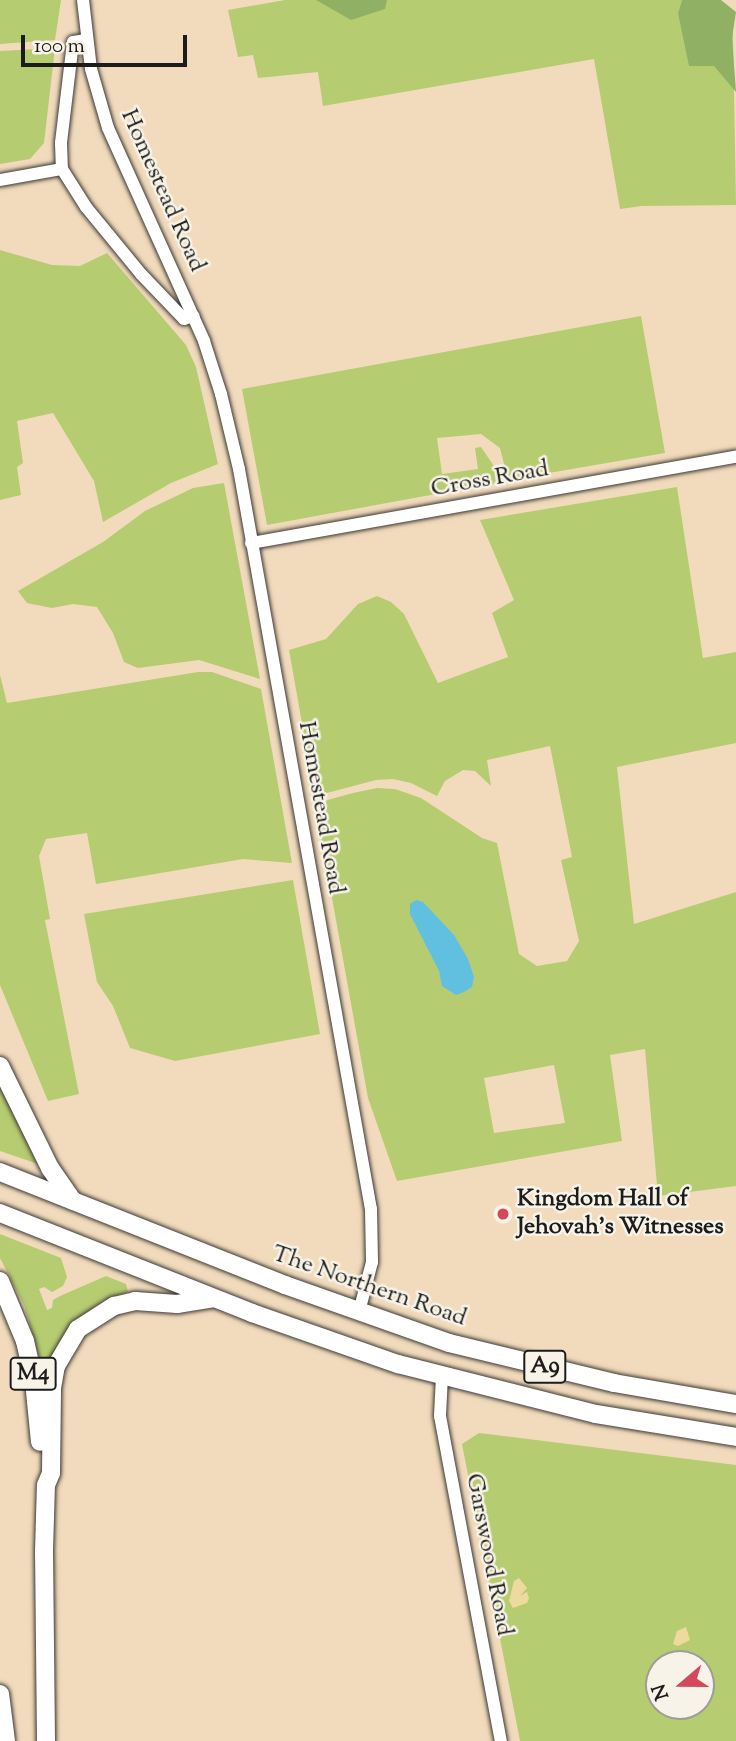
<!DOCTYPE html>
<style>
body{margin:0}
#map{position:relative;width:736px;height:1741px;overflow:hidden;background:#f2dbbc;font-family:"Sorts Mill Goudy",serif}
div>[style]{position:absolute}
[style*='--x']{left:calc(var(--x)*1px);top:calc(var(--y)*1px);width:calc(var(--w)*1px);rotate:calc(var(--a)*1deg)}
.green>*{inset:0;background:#b6cc71}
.forest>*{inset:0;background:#90b063}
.sand>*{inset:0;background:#eeda9e}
.water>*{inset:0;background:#61c0df}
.roads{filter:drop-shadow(0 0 2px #3c3934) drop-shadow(0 0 2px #3c3934)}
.minor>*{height:12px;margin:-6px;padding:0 6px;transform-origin:6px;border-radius:6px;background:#fff}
.highway>*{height:18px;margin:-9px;padding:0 9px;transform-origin:9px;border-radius:9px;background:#fff}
.dots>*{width:19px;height:19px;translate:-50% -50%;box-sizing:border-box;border:4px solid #f7f3e8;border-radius:50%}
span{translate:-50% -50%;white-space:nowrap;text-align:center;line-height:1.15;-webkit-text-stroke:5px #f7f3e8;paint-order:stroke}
.shield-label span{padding:2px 5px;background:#f7f3e8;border:2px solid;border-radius:5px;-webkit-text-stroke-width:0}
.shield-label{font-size:23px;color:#1c1c1c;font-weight:700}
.street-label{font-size:24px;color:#1c1c1c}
.poi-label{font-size:24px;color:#1c1c1c;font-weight:700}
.left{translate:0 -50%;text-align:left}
.north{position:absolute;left:645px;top:1650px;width:70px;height:70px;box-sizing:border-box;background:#f7f3e8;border:2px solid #9f9d96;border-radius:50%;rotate:250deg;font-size:19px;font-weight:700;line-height:28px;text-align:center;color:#1c1c1c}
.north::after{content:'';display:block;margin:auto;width:24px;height:32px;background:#d1495b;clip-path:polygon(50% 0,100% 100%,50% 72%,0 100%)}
.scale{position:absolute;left:21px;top:35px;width:166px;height:32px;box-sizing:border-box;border:4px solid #1c1c1c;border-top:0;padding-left:9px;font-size:21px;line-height:24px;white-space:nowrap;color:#1c1c1c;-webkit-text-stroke:5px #f7f3e8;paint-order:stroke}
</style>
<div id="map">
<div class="green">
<i style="clip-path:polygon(0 0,61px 0,55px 40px,0 44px)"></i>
<i style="clip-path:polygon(285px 0,682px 0,678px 13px,733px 33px,736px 205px,642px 206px,620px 209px,594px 59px,323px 106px,318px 72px,258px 78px,253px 55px,238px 57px,228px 10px)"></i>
<i style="clip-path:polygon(55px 48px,44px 143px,30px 159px,0 164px,0 51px)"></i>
<i style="clip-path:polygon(0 250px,52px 265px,80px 266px,107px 253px,186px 345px,196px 367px,218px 464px,171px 483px,103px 522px,94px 481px,53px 413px,17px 421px,23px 463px,17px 467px,21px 495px,0 500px)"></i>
<i style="clip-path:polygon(641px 316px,665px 453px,508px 480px,500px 448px,481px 434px,437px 438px,442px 474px,478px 469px,475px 448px,481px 447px,494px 466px,496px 483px,267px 525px,242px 389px)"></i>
<i style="clip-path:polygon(224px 483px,260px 679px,199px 660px,138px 668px,124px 662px,113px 633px,97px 607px,73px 604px,52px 608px,27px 603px,18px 591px,103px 542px,145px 511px,193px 488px)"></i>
<i style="clip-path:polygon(evenodd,677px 487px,703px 658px,736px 652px,736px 743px,617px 767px,634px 924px,736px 892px,736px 1186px,658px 1196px,645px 1049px,610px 1055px,622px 1141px,397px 1181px,368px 1098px,316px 809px,324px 801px,353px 793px,377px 788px,395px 789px,421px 798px,482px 838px,497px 843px,519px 954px,537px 966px,567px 961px,579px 941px,561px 860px,572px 857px,550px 746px,487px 760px,491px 786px,475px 771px,463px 770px,445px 781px,437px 796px,411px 783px,393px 779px,376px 780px,323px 794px,314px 791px,289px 650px,326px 639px,358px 604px,377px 596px,391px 602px,404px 614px,438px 683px,508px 657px,492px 613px,514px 600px,480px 520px,677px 487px,554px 1065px,565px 1123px,494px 1133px,484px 1078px,554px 1065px)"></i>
<i style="clip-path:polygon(198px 672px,212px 672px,261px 689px,292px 863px,243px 859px,96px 884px,87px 833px,46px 839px,39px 856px,50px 919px,45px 920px,79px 1094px,48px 1101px,0 985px,0 675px,7px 703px)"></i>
<i style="clip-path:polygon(293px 880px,320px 1034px,175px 1061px,130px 1048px,113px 1006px,97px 982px,84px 914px)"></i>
<i style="clip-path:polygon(0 1085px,38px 1164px,0 1151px)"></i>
<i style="clip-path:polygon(0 1234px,61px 1258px,67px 1277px,63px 1286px,52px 1292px,44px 1287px,39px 1289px,47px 1310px,52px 1308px,53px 1300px,60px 1296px,106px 1276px,126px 1284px,128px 1292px,104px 1300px,72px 1323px,57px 1345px,45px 1376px,24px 1305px,0 1258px)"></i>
<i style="clip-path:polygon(evenodd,479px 1433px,736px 1465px,736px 1741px,520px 1741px,462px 1444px,479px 1433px,659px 1664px,701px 1664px,701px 1706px,659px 1706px,659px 1664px)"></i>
</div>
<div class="forest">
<i style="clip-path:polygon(316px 0,387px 0,385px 9px,351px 20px)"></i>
<i style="clip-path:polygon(682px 0,721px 0,736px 12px,732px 38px,736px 92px,714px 66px,689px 66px,678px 13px)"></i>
</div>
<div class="sand">
<i style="clip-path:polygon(519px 1578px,527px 1588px,520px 1596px,527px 1592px,529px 1598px,527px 1603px,513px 1608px,509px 1601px,514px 1581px)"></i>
<i style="clip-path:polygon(686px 1627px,690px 1640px,678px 1646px,673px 1644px,677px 1631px)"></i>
</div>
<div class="water">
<i style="clip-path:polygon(416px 900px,423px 902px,454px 935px,468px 959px,474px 977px,472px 987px,464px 992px,456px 995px,442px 986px,439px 971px,410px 914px,410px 904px)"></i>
</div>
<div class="roads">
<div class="minor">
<i style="--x:83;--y:0;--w:69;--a:83.4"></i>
<i style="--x:91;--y:69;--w:61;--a:73.9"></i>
<i style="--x:108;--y:128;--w:234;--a:65.7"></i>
<i style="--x:204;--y:341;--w:56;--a:72.2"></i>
<i style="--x:221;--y:394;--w:77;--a:76.5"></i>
<i style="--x:239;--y:469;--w:752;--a:79.89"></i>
<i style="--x:371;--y:1209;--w:53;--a:88.9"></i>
<i style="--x:372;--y:1262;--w:52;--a:104.6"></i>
<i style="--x:86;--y:40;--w:13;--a:171"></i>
<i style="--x:73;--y:42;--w:102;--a:96.8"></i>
<i style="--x:61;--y:143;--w:26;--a:88"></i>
<i style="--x:62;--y:169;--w:45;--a:57.7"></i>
<i style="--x:86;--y:207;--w:87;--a:50.6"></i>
<i style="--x:141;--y:274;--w:62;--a:46.3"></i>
<i style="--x:184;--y:319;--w:10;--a:-17"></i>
<i style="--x:0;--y:180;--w:63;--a:-10.1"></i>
<i style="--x:251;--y:543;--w:493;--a:-10.1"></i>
<i style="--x:442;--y:1376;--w:40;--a:92.9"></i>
<i style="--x:440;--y:1416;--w:331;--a:79.4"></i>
</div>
<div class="highway">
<i style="--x:0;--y:1066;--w:114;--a:63.9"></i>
<i style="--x:50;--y:1168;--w:40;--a:55.1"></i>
<i style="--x:0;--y:1172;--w:307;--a:21.6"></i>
<i style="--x:285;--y:1285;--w:174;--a:19.5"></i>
<i style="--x:449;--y:1343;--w:170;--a:13.6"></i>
<i style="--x:614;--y:1383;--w:124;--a:9.8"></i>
<i style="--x:0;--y:1213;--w:271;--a:21.6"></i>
<i style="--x:252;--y:1313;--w:155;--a:19.3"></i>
<i style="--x:398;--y:1364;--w:204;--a:14.2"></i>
<i style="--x:596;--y:1414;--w:142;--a:9.3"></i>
<i style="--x:0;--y:1281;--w:65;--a:67.4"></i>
<i style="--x:25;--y:1341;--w:41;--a:77.3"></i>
<i style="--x:34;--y:1381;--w:61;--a:84.4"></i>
<i style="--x:0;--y:1694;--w:47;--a:82.7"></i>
<i style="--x:46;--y:1741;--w:190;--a:-90.6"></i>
<i style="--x:44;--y:1551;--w:66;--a:-88.3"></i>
<i style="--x:46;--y:1485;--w:13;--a:-67"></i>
<i style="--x:51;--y:1473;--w:85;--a:-89.3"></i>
<i style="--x:52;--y:1388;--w:22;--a:-80"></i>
<i style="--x:56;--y:1366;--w:43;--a:-59.3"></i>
<i style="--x:78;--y:1329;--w:43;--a:-32.6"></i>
<i style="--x:114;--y:1306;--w:22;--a:-13"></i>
<i style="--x:135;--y:1301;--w:42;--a:4.1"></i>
<i style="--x:177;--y:1304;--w:36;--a:-9"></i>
</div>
</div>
<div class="dots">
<i style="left:503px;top:1214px;background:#d1495b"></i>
</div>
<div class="shield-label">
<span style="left:545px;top:1367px">A9</span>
<span style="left:33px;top:1374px">M4</span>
</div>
<div class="street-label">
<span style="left:162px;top:191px;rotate:66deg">Homestead Road</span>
<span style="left:490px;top:480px;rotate:-10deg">Cross Road</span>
<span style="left:320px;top:808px;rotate:80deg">Homestead Road</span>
<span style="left:369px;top:1287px;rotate:19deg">The Northern Road</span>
<span style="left:488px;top:1555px;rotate:79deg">Garswood Road</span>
</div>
<div class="poi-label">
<span class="left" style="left:517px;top:1214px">Kingdom Hall of<br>Jehovah's Witnesses</span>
</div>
<div class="north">N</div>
<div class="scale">100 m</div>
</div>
